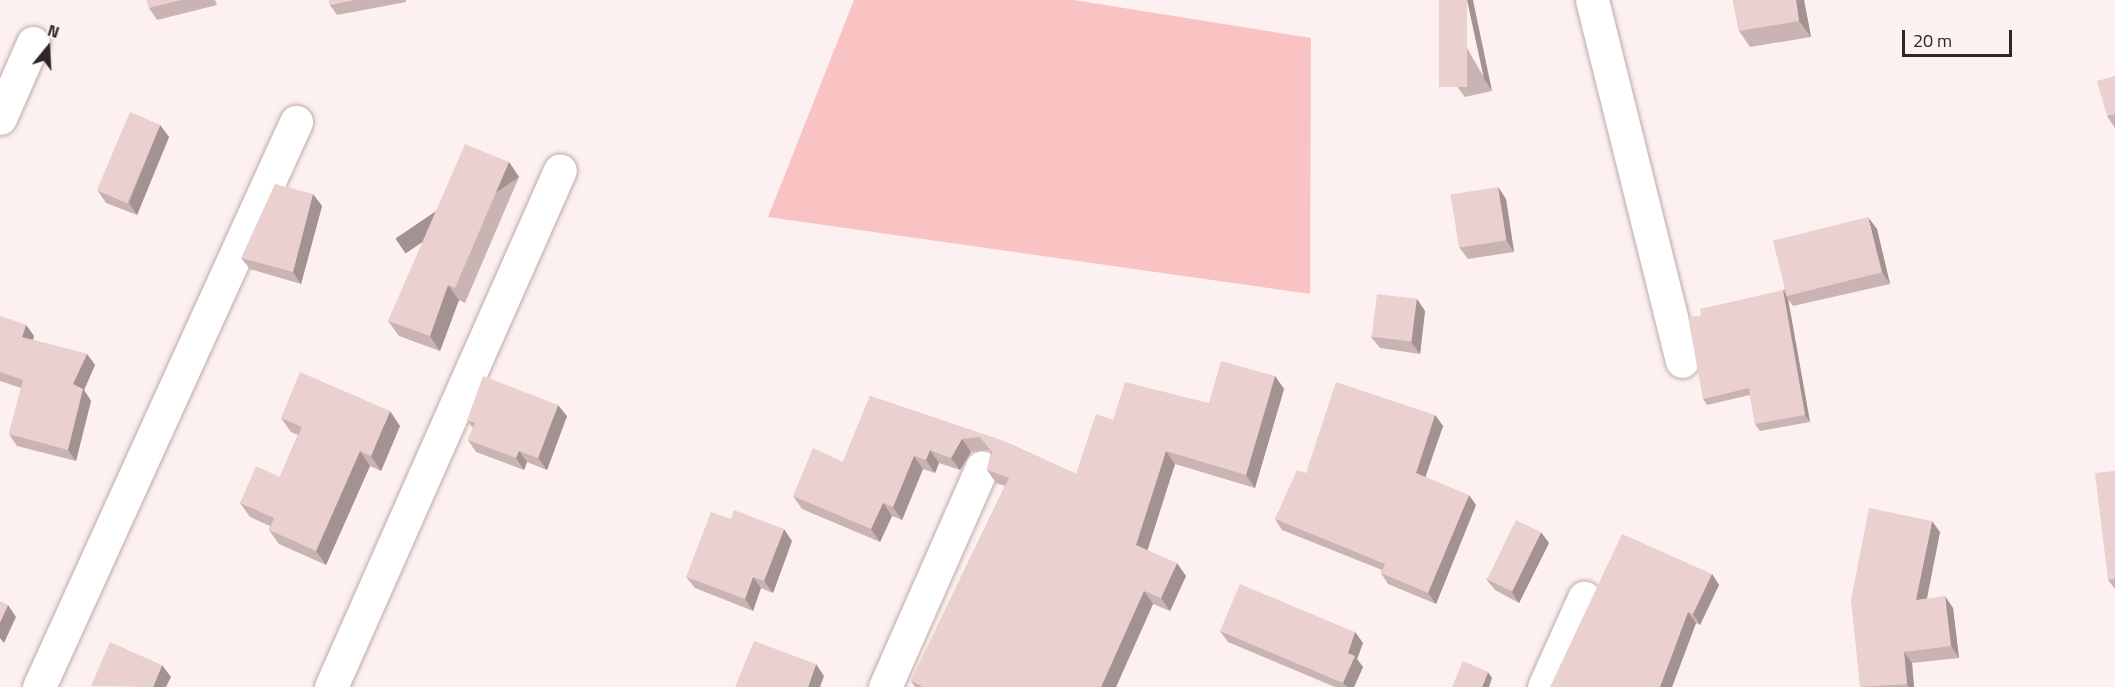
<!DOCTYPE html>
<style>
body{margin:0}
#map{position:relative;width:2115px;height:687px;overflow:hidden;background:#fcf1f0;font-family:"Titillium Web",sans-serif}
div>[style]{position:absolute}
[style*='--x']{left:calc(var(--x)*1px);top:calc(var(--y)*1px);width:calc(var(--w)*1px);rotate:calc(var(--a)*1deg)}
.green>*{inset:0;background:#fac3c3}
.roads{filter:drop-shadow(0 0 2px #c1a8a8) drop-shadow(0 0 2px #c1a8a8)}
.minor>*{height:33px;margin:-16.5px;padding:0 16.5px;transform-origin:16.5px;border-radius:16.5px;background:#fff}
.wall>*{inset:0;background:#cab3b3}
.shaded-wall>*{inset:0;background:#a49292;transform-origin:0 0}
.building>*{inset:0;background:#ebd0d0;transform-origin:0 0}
span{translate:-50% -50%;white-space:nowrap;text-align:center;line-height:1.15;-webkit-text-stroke:6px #fcf1f0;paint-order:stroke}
.north{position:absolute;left:18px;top:18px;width:60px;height:60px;-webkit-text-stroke:4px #fcf1f0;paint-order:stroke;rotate:18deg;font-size:16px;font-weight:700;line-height:24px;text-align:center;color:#302626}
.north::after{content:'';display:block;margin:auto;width:21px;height:27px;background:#302626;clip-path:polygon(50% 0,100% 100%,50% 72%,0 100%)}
.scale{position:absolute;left:1902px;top:30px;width:110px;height:27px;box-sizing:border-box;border:3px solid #302626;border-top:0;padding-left:8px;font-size:18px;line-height:21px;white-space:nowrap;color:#302626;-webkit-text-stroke:4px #fcf1f0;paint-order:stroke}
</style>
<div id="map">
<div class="green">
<i style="clip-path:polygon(854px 0,1074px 0,1311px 38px,1310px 294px,768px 217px)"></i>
</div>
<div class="roads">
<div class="minor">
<i style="--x:1592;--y:0;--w:372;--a:76"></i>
<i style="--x:0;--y:118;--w:82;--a:-66.3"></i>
<i style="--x:39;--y:687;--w:621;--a:-65.54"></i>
<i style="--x:331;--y:687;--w:565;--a:-66.11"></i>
<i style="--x:885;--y:687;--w:240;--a:-66.2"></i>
<i style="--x:1544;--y:687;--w:98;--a:-65.8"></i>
</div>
</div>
<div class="wall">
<i style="clip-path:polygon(147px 0,215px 0,217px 5px,157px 20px,149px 8px)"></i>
<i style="clip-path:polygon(329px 0,406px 0,406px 2px,337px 15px,330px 5px)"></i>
<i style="clip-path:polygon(1439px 0,1492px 91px,1465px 97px,1456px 85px)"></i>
<i style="clip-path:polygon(1733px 0,1804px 0,1811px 37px,1750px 47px,1739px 31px)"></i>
<i style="clip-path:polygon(2115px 76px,2115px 128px,2107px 116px)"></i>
<i style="clip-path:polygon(160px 125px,169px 137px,137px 215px,106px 203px,98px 191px)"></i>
<i style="clip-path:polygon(509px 162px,519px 177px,465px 303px,459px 300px,440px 351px,399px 336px,388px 321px)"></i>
<i style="clip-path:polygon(1498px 187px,1506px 199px,1514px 252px,1468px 259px,1459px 247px)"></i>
<i style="clip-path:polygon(313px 194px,322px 206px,301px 284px,250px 269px,241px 258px)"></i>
<i style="clip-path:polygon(1877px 229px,1890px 284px,1793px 306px,1788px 299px,1810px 422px,1760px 431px,1755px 424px,1750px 395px,1707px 405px,1703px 399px,1701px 316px,1783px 290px)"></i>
<i style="clip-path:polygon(1417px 299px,1425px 311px,1420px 354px,1380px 348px,1371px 337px)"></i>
<i style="clip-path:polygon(0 316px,26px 325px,34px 336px,33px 340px,87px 354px,95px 365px,84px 390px,91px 401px,76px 461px,17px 446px,9px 434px,21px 388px,0 381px)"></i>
<i style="clip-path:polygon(1275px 376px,1284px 389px,1255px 488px,1175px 464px,1147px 550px,1186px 576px,1170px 611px,1153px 604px,1116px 687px,915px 687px,911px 681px,1005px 486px,996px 483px,987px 470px,991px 453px,989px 450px,971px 452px,960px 470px,939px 463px,935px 473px,923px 469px,902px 520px,892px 516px,880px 542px,802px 509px,793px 496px,843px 462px,870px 396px,1006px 442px,1076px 474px,1113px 420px,1209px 403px)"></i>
<i style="clip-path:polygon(1435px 415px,1443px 426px,1425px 477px,1476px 505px,1436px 604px,1388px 584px,1381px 573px,1382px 570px,1282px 530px,1275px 519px,1306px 473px)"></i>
<i style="clip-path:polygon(567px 416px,547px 470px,527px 462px,524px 470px,476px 452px,468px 440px,473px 428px,467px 420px)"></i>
<i style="clip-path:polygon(281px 418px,400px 426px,381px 471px,370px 466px,326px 565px,279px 544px,269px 530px,270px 526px,250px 517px,240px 503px,280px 477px,298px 435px,291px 432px)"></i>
<i style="clip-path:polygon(2115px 471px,2115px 589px,2108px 580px)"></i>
<i style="clip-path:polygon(1940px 532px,1927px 599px,1953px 608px,1959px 658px,1912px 663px,1914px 687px,1860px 687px)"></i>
<i style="clip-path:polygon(792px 541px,773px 593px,761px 588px,753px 611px,695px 588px,686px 577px)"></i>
<i style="clip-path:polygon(1549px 543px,1519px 603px,1495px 590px,1486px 579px)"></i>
<i style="clip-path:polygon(1712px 574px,1719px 585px,1700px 625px,1696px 623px,1672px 687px,1550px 687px)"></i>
<i style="clip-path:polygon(1220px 631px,1355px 632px,1363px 643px,1357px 659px,1363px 667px,1354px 687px,1335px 687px,1228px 642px)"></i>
</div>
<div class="shaded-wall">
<i style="clip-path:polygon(1467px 0,1473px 0,1492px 91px,1484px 79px)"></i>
<i style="clip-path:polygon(1796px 0,1804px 0,1811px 37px,1799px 21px)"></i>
<i style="clip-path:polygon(160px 125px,169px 137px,137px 215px,129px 203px)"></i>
<i style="left:509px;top:162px;width:18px;height:137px;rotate:56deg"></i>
<i style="clip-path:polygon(1498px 187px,1506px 199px,1514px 252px,1506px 240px)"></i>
<i style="clip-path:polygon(313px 194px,322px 206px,301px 284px,293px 272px)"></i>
<i style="clip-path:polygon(1868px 217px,1877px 229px,1890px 284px,1882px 272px)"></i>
<i style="clip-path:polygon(448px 285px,459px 300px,440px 351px,430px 336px)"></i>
<i style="clip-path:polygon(1783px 290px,1788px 299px,1810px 422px,1805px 415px)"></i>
<i style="clip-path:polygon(1417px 299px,1425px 311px,1420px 354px,1411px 342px)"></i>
<i style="clip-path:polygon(26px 325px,34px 336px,30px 349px,22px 337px)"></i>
<i style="clip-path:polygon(87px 354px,95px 365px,84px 390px,91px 401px,76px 461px,68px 450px,73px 384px)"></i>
<i style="clip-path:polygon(1275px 376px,1284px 389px,1255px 488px,1246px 475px)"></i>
<i style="clip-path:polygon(558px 405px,567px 416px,547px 470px,538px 458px)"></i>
<i style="clip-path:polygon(390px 411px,400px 426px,381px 471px,371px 456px)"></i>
<i style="clip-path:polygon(1435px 415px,1443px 426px,1423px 484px,1416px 473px)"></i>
<i style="clip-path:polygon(962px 439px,971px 452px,960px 470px,951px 458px)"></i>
<i style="clip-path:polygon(930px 450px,939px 463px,935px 473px,926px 460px)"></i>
<i style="clip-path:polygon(360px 451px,370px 466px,326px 565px,316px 551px)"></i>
<i style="clip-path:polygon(519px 451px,527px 462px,524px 470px,516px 458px)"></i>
<i style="clip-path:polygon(1166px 451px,1175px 464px,1145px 558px,1136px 545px)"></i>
<i style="clip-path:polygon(914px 456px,923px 469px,902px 520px,893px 507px)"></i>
<i style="clip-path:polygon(1469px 495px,1476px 505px,1436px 604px,1428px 593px)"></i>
<i style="clip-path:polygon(883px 503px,892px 516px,880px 542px,871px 529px)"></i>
<i style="clip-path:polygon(1932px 521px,1940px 532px,1924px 612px,1916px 600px)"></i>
<i style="clip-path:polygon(784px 529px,792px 541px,773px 593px,764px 581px)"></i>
<i style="clip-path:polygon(1541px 532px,1549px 543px,1519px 603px,1511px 591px)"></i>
<i style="clip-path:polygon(1177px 563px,1186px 576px,1170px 611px,1161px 598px)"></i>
<i style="clip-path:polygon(1712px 574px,1719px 585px,1700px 625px,1693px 614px)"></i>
<i style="clip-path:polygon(753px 577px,761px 588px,753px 611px,745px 599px)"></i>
<i style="clip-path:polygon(1144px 591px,1153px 604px,1116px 687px,1101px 687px)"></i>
<i style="clip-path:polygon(1945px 596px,1953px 608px,1959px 658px,1951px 646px)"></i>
<i style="clip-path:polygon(8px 605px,16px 617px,4px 643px,0 638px,0 622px)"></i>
<i style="clip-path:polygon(1688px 612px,1696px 623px,1672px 687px,1660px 687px)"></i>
<i style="clip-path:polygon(1355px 632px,1363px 643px,1357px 659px,1363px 667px,1354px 687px,1347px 687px,1343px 683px,1348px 653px)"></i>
<i style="clip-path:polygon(1904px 652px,1912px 663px,1914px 687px,1909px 687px,1907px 684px)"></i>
<i style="clip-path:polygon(816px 664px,824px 676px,820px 687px,808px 687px)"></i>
<i style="clip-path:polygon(162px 665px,171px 677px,166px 687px,153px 687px)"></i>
<i style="clip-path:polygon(1488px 672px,1492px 678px,1489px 687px,1482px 687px)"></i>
</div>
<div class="building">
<i style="clip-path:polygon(147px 0,181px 0,149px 8px)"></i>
<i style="clip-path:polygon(329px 0,355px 0,330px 5px)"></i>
<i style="left:1439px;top:0;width:28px;height:87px"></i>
<i style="clip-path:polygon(1733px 0,1796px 0,1799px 21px,1739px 31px)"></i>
<i style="clip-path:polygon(2115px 76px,2115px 114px,2107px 116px,2097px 81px)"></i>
<i style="left:130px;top:112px;width:33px;height:85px;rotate:23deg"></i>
<i style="clip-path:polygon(465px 144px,509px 162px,455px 288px,448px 285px,430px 336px,388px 321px)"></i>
<i style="clip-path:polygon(275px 184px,313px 194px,293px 272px,241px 258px)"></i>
<i style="left:1498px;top:187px;width:54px;height:48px;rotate:81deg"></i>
<i style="left:1868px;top:217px;width:57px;height:98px;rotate:76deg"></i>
<i style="clip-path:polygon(1783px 290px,1805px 415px,1755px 424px,1749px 388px,1703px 399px,1688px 317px,1701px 316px,1700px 309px)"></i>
<i style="left:1377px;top:294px;width:40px;height:43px;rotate:7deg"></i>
<i style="clip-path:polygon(0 316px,26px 325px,22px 337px,87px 354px,73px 384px,83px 389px,68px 450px,9px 434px,23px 380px,0 372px)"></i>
<i style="clip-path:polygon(1221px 361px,1275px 376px,1246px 475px,1166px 451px,1136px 545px,1177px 563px,1161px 598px,1144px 591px,1101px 687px,923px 687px,911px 681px,1009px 478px,987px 470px,992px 452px,980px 437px,962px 439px,951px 458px,930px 450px,926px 460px,914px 456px,893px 507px,883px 503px,871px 529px,793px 496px,813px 448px,843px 462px,870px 396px,1006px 442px,1076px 474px,1096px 414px,1113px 420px,1125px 382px,1209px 403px)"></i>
<i style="clip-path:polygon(300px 372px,390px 411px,371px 456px,360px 451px,316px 551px,269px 530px,274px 518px,240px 503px,256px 466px,280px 477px,302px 427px,281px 418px)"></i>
<i style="clip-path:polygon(483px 376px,558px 405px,538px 458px,519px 451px,516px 458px,468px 440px,475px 423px,467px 420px)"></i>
<i style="clip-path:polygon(1336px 382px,1435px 415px,1416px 473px,1469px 495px,1428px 593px,1381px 573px,1385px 564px,1275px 519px,1297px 470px,1306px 473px)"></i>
<i style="clip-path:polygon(2115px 471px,2115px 579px,2108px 580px,2095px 473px)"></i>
<i style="clip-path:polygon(1869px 508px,1932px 521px,1916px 600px,1945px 596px,1951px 646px,1904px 652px,1907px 684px,1860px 687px,1851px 600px)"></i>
<i style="clip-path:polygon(734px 510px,784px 529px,764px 581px,753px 577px,745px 599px,686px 577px,711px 512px,731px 519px)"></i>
<i style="left:1516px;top:520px;width:28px;height:66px;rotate:26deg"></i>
<i style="clip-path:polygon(1622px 534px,1712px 574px,1693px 614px,1688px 612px,1660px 687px,1550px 687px)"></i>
<i style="clip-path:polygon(1240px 584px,1355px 632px,1348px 653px,1355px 656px,1343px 683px,1220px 631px)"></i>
<i style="clip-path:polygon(0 601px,8px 605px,0 622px)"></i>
<i style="clip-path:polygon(754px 641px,816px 664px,808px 687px,735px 687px)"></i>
<i style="clip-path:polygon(110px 642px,162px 665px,153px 687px,91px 686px)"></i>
<i style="clip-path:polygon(1463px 661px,1488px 672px,1482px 687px,1452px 687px)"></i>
</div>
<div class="north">N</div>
<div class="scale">20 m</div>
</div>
